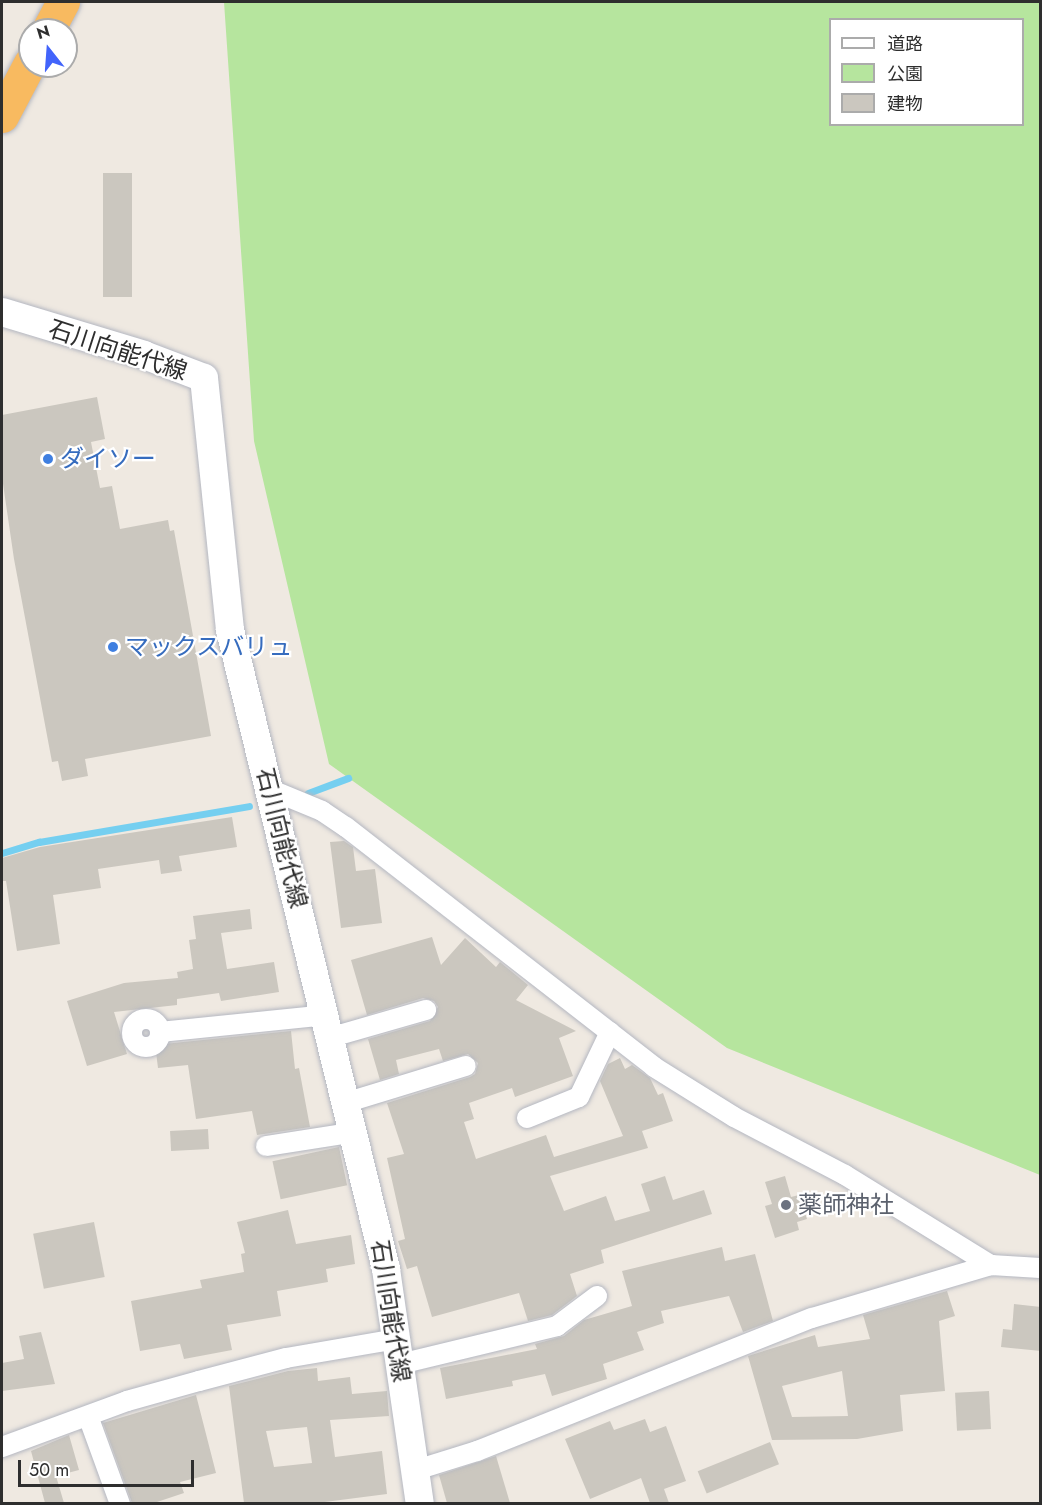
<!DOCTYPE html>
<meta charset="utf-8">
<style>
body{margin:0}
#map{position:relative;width:1042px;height:1505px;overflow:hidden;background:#efe9e1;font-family:Jost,"Noto Sans JP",sans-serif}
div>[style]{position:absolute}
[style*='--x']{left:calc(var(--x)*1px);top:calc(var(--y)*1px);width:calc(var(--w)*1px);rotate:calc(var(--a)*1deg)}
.green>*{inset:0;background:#b6e59e}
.stream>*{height:7px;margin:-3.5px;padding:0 3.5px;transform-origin:3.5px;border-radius:3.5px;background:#75cff0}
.building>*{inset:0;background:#cbc7bf;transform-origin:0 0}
.roads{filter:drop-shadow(0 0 2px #b4b7c1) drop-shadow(0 0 2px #b4b7c1)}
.minor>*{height:20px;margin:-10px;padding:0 10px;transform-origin:10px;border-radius:10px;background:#fff}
.minor>.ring{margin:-10px;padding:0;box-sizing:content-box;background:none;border:20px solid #fff;border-radius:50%}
.secondary>*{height:28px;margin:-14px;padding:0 14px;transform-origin:14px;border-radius:14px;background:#fff}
.trunk>*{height:33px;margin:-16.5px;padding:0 16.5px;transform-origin:16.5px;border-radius:16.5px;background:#f8ba60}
.dots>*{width:16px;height:16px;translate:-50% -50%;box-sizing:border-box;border:3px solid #fff;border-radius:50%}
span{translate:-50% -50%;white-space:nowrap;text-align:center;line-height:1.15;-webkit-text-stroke:4.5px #fff;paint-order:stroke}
.street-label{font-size:24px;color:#2e2e2e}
.shop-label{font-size:24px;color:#366cbe}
.left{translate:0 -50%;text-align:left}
.worship-label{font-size:24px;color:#5b616d}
.frame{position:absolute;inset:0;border:3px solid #2e2e2e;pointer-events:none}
.legend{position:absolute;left:829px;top:18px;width:195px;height:108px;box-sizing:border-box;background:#fff;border:2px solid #ababab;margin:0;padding:8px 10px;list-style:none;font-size:18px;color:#2e2e2e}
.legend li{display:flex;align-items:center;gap:12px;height:30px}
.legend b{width:30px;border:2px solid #ababab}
.north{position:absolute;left:18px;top:18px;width:60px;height:60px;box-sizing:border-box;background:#fff;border:2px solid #ababab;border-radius:50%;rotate:343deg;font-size:16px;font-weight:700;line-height:24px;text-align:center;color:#2e2e2e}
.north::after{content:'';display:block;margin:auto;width:21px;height:27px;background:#4264fb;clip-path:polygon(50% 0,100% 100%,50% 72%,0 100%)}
.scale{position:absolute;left:18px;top:1460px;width:176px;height:27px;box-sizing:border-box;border:3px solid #2e2e2e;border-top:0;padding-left:8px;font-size:18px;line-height:21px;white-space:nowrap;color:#2e2e2e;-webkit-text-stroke:4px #fff;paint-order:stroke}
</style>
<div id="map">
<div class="green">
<i style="clip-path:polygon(evenodd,224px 2px,1040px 2px,1040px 1175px,727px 1048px,329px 764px,254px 441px,224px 2px,830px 20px,1022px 20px,1022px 124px,830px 124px,830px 20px)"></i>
</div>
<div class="stream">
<i style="--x:308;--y:793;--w:43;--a:-20.6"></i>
<i style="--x:2;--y:853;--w:39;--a:-17"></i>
<i style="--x:39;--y:842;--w:213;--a:-9.7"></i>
</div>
<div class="building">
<i style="left:103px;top:173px;width:29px;height:124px"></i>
<i style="clip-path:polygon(97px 397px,105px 439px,91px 442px,100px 488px,112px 486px,120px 529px,168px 520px,170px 531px,174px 530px,211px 736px,85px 759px,88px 776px,62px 781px,58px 761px,52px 762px,14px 559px,2px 477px,2px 415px)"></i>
<i style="clip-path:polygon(232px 817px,237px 847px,179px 856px,182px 871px,161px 874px,159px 860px,98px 869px,101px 888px,53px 895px,60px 944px,17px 951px,6px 881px,2px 881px,2px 858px,40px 847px)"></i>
<i style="clip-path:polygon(344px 841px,353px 847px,356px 871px,375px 869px,382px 923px,341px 928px,330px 842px)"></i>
<i style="clip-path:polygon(250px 909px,252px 929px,221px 933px,227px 969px,274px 962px,279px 992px,221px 1001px,219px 993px,177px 999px,177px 1005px,114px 1012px,127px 1054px,87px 1066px,67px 1001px,124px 983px,178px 978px,177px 972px,193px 969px,189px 940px,196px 939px,193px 916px)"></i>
<i style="clip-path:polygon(432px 937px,441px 965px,465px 938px,496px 967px,500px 962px,528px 985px,516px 1000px,576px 1031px,559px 1038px,573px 1076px,515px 1097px,512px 1088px,469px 1103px,474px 1119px,464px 1122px,476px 1159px,546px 1135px,554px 1157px,623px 1136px,600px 1081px,608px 1064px,620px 1058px,625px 1069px,632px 1065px,650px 1078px,658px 1095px,663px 1093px,673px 1121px,642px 1131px,648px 1148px,550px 1176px,564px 1211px,606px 1196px,615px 1221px,650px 1211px,641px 1184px,665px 1176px,673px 1200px,704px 1190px,712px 1214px,601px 1250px,604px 1263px,570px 1274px,577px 1296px,552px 1315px,528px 1321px,519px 1293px,432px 1317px,417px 1266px,407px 1269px,398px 1241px,405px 1239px,387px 1158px,404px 1154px,387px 1103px,470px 1077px,475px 1074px,478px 1063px,468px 1054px,443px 1061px,439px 1049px,396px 1060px,399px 1074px,380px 1080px,368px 1039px,430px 1021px,438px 1007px,434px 1001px,423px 998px,367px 1015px,351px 960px)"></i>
<i style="clip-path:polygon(291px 1031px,295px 1069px,299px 1068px,310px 1127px,257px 1135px,252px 1111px,196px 1119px,188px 1065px,158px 1068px,156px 1052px,164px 1044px)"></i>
<i style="left:208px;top:1129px;width:20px;height:38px;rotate:87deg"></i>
<i style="left:339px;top:1147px;width:39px;height:68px;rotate:78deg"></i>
<i style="clip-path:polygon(785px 1176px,791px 1197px,799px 1195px,807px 1219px,797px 1222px,799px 1230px,775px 1238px,765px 1206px,772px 1204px,765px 1182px)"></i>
<i style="clip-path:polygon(288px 1210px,296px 1244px,351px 1235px,355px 1264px,326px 1269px,328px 1282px,277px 1291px,281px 1316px,227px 1325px,232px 1350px,184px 1359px,180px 1344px,140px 1351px,131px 1301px,202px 1288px,200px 1280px,244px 1272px,241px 1254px,245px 1253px,237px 1222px)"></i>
<i style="left:94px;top:1222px;width:56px;height:62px;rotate:79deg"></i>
<i style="clip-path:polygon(722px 1247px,725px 1261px,755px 1254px,773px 1321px,743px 1332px,729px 1296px,661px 1311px,664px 1323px,637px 1332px,644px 1350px,603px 1364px,607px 1379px,552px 1396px,545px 1374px,512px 1381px,513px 1386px,446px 1399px,440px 1368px,537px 1349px,535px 1344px,564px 1336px,584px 1320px,632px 1306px,622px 1271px)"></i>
<i style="clip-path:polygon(evenodd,947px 1291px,955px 1316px,939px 1321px,945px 1391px,900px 1395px,903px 1431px,857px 1439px,772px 1440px,748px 1356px,815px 1335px,818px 1347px,870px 1339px,863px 1315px,947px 1291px,842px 1371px,848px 1416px,792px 1417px,782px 1386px,842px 1371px)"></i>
<i style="clip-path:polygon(1014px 1304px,1041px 1307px,1041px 1351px,1001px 1347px,1003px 1329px,1012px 1330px)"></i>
<i style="clip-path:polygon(41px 1332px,55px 1384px,2px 1391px,2px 1363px,24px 1359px,19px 1336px)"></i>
<i style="clip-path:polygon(evenodd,317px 1368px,318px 1381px,350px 1377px,352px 1394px,387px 1391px,389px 1416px,330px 1420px,335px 1457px,382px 1451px,387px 1494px,317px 1503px,244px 1503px,229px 1386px,288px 1371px,317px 1368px,307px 1427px,312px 1463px,274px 1467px,266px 1431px,307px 1427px)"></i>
<i style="left:989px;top:1391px;width:38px;height:34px;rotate:87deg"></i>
<i style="clip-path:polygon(196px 1395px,216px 1473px,180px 1482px,184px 1493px,154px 1503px,132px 1503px,103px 1423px)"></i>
<i style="clip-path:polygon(645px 1419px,650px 1432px,666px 1426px,686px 1481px,664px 1489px,669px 1503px,650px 1503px,641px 1478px,590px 1499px,565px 1439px,610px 1421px,614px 1430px)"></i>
<i style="clip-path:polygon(69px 1435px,79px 1470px,56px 1476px,64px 1503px,45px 1503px,31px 1451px)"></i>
<i style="left:770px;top:1442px;width:24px;height:78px;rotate:68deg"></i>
<i style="clip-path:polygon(496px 1456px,510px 1503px,447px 1503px,439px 1475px)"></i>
</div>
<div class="roads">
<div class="minor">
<i style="--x:269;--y:789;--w:57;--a:22.5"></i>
<i style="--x:322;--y:811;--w:29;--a:34"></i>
<i style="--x:346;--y:827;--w:390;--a:37.9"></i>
<i style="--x:654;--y:1067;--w:94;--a:32"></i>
<i style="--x:734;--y:1117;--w:125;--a:27.6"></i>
<i style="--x:845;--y:1175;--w:172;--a:31.7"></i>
<i class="ring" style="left:132px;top:1019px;width:8px;height:8px"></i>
<i style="--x:160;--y:1032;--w:168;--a:-5.8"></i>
<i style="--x:332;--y:1037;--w:98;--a:-16"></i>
<i style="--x:348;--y:1102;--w:123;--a:-17"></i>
<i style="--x:527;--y:1118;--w:56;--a:-22"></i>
<i style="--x:579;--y:1097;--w:72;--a:-64.5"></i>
<i style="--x:266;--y:1146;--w:90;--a:-8.9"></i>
<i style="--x:400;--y:1364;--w:162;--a:-13.6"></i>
<i style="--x:557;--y:1326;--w:50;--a:-36.9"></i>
<i style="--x:88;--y:1416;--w:94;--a:70"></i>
<i style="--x:2;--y:1447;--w:133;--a:-20.2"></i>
<i style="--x:127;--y:1401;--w:75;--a:-15.5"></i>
<i style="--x:199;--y:1381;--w:90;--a:-14.8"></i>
<i style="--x:286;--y:1358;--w:113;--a:-9.7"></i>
<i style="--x:416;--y:1470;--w:64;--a:-17.3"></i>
<i style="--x:477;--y:1451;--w:360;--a:-21.7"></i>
<i style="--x:812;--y:1318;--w:187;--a:-16.5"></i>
<i style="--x:991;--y:1265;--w:49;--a:3.5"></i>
</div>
<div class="secondary">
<i style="--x:2;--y:312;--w:148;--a:16.8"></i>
<i style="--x:144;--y:355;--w:64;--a:21"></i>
<i style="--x:204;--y:378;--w:253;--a:84.1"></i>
<i style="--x:230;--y:630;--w:658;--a:76.28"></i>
<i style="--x:386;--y:1269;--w:237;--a:81.8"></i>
</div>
<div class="trunk">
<i style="--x:48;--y:30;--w:32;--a:-62"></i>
<i style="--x:2;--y:116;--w:60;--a:-62.2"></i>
</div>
</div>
<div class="dots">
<i style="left:48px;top:459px;background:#3f7fe0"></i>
<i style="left:113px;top:647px;background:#3f7fe0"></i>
<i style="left:786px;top:1205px;background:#6b7280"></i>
</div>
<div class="street-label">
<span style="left:118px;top:350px;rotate:18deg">石川向能代線</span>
<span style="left:282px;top:838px;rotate:76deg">石川向能代線</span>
<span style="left:391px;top:1311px;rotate:81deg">石川向能代線</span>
</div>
<div class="shop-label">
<span class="left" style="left:60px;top:459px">ダイソー</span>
<span class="left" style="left:125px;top:647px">マックスバリュ</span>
</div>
<div class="worship-label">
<span class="left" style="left:798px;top:1205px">薬師神社</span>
</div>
<div class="frame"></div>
<ul class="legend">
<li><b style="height:8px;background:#fff"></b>道路</li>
<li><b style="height:16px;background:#b6e59e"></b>公園</li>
<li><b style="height:16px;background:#cbc7bf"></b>建物</li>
</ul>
<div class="north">N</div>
<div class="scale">50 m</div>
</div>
